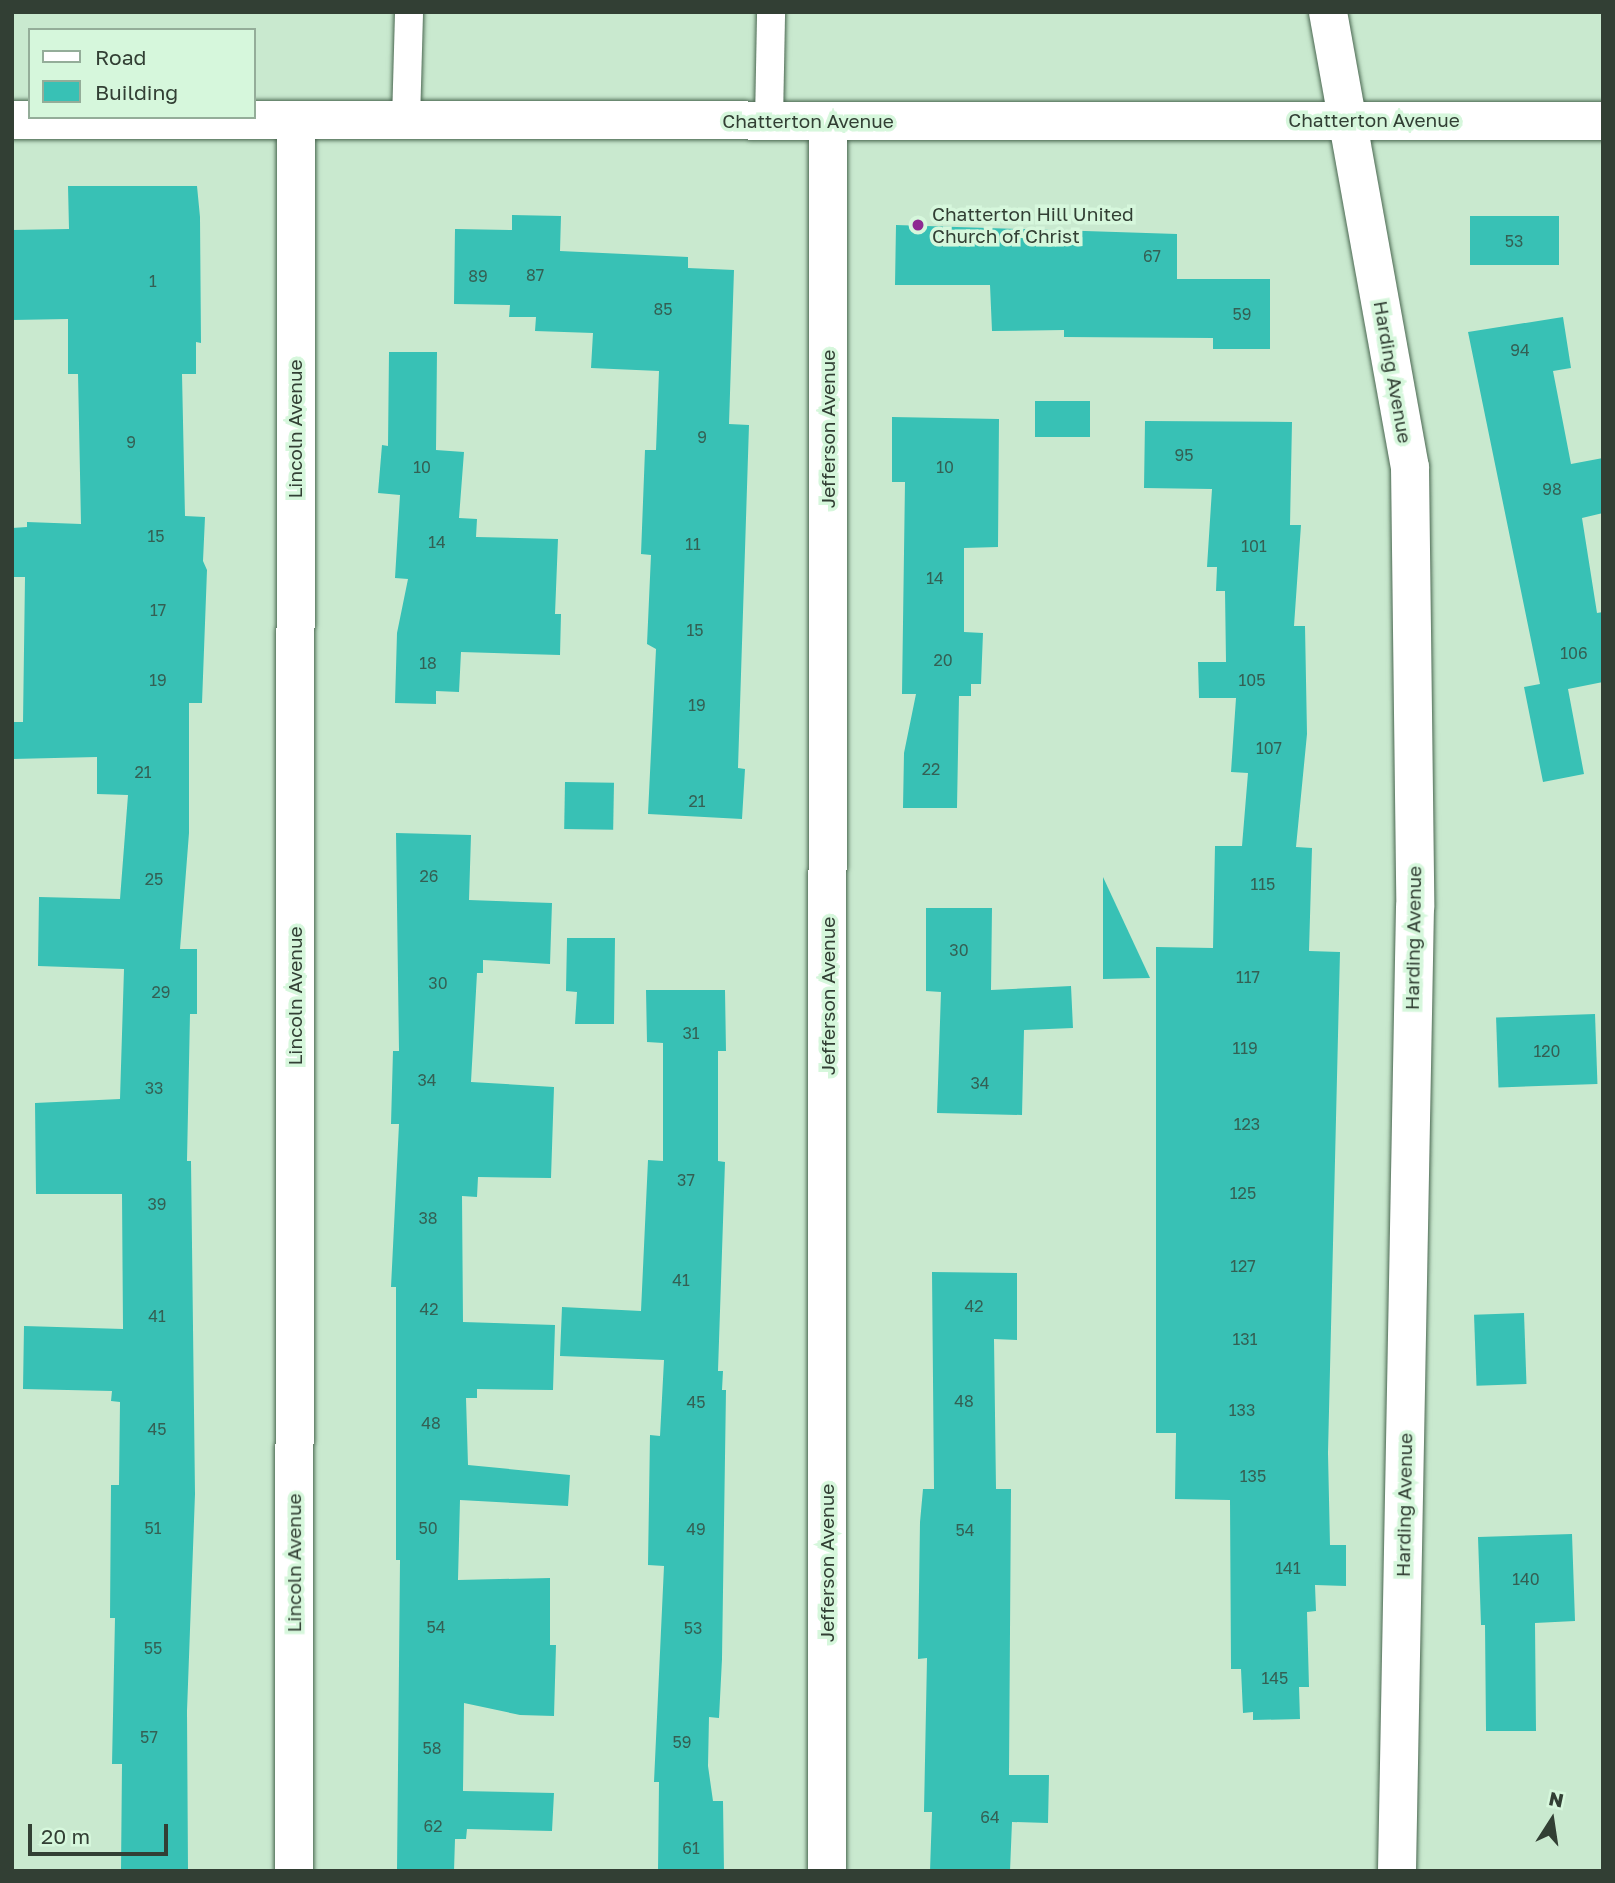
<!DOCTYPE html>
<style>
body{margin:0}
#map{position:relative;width:1615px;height:1883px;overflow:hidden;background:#c9e9cf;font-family:"Golos Text",sans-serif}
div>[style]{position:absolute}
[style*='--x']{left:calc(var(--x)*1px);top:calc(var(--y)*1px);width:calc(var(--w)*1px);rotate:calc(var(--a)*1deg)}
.building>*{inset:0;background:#38c1b5;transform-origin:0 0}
.roads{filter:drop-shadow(0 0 2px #4a6751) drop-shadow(0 0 2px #4a6751)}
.service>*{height:28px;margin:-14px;padding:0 14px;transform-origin:14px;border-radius:14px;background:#fff}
.minor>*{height:38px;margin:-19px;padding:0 19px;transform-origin:19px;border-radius:19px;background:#fff}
.dots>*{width:19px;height:19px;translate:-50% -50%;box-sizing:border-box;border:4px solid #d6f7dc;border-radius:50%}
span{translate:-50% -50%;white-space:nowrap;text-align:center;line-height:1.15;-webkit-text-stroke:7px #d6f7dc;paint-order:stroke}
.number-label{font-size:16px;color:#346054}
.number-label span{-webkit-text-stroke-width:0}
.street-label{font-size:19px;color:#323f34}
.poi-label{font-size:19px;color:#323f34}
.left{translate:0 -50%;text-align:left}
.frame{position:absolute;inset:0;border:14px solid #323f34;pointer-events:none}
.legend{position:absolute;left:28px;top:28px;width:228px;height:91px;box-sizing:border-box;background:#d6f7dc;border:2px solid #94ad99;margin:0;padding:9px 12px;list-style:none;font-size:21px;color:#323f34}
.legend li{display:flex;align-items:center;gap:14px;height:35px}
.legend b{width:35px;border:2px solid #94ad99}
.north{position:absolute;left:1517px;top:1785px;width:70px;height:70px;-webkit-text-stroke:5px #d6f7dc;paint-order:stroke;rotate:12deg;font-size:19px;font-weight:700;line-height:28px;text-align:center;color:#323f34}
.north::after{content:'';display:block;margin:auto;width:24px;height:32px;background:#323f34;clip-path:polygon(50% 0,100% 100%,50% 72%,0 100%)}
.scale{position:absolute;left:28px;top:1824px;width:140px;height:32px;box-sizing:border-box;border:4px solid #323f34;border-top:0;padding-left:9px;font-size:21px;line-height:24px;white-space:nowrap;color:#323f34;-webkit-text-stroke:5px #d6f7dc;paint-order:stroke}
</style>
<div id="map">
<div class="building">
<i style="clip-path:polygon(68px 186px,197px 186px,200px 217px,201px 343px,196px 342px,196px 374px,182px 374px,185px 516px,205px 517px,203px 561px,207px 570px,202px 703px,189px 703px,189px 833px,180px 949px,197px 949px,197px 1014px,190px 1014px,187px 1161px,191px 1161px,195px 1494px,187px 1711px,188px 1871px,121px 1871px,122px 1764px,112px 1764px,115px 1618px,110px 1618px,111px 1485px,119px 1485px,120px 1402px,111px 1401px,112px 1391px,23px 1389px,24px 1326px,123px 1329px,122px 1194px,36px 1194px,35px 1103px,120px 1099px,124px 969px,38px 966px,39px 897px,120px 899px,128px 795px,97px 794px,97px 757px,12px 759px,12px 722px,23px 722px,25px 577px,12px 577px,12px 528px,27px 527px,27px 522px,81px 524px,78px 374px,68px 374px,68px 319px,12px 320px,12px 230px,69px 229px)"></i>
<i style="clip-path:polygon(512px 215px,561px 216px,560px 251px,688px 257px,688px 268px,734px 270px,729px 424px,749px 425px,738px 768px,745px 769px,742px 819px,648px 814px,656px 649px,647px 644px,651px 555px,641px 554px,645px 450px,656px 450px,659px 371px,591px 368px,593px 333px,535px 331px,536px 317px,509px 317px,510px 305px,454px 304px,455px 229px,512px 230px)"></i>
<i style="left:1470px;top:216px;width:89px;height:49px"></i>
<i style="clip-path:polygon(896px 225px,1177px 234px,1177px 279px,1270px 279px,1270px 349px,1213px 349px,1213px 338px,1064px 337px,1064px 330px,992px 331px,990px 285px,895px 285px)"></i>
<i style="clip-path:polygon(1563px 317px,1571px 368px,1553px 371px,1571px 464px,1603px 458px,1603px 513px,1582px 518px,1597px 613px,1603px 612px,1603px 682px,1568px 689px,1584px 774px,1543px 782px,1524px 687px,1540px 684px,1468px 332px)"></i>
<i style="clip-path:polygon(389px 352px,437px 352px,436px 450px,464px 452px,459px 518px,477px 519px,476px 537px,558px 539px,555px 614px,561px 614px,560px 655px,461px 652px,459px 692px,436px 691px,436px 704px,395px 703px,397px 633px,408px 579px,395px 578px,400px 495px,378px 493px,382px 445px,388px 446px)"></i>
<i style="left:1035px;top:401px;width:55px;height:36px"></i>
<i style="clip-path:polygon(892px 417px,999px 419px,998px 547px,964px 548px,964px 632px,983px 633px,981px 684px,971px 684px,971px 696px,959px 696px,957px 808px,903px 808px,904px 753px,916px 694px,902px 694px,905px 482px,892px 482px)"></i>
<i style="clip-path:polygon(1145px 421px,1292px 422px,1290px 525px,1301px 525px,1294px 626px,1305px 626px,1307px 734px,1296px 847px,1312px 848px,1309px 951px,1340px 952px,1328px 1453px,1330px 1545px,1346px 1545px,1346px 1586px,1315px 1585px,1316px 1611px,1307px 1612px,1309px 1687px,1299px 1687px,1300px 1719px,1253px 1720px,1253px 1712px,1243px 1713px,1241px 1669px,1231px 1669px,1230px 1500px,1175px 1499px,1176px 1433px,1156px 1433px,1156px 947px,1213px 948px,1215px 846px,1242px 846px,1248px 773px,1231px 772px,1236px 698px,1199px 698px,1198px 662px,1226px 662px,1225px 591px,1216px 591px,1217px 567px,1207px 567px,1212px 489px,1144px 488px)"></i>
<i style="left:565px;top:782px;width:49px;height:47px;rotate:1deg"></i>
<i style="clip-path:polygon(396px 833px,471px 835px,469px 900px,552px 903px,550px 964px,483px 960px,483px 973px,477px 973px,471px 1082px,554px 1087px,551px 1178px,478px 1177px,477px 1197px,462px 1196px,463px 1322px,555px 1325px,553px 1390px,477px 1389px,477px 1398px,466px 1398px,468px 1465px,570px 1475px,568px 1506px,460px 1500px,458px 1580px,550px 1578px,550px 1645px,556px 1645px,554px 1716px,520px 1715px,464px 1703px,463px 1791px,554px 1793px,552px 1831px,467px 1829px,466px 1839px,455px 1839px,454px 1871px,397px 1871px,400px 1560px,396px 1560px,396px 1287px,391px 1287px,399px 1124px,391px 1124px,393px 1051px,399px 1051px)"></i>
<i style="clip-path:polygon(1103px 877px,1150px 978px,1103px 979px)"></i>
<i style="clip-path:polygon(926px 908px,992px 908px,991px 990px,1071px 986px,1073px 1028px,1024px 1030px,1022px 1115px,937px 1113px,941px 992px,926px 991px)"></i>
<i style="clip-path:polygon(567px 938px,615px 938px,614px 1024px,575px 1024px,577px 992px,566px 991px)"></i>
<i style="clip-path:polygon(646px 990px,725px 990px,726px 1051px,718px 1051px,718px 1161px,725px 1162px,718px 1371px,723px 1371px,722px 1390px,726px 1390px,722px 1659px,719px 1718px,709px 1717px,708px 1766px,713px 1801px,723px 1801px,724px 1871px,658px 1871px,659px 1782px,654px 1782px,664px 1566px,648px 1565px,650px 1435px,660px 1436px,664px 1360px,560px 1356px,562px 1307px,641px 1311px,648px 1160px,663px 1161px,663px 1043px,647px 1042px)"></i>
<i style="left:1595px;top:1014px;width:70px;height:99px;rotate:88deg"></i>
<i style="clip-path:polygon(932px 1272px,1017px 1273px,1017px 1340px,994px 1339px,996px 1489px,1011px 1489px,1009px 1775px,1049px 1775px,1048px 1823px,1012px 1822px,1010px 1871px,930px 1871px,932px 1812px,924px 1812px,927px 1658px,918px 1659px,920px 1522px,923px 1489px,934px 1489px)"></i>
<i style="left:1524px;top:1313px;width:71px;height:50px;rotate:88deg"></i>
<i style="clip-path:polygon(1572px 1534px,1575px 1621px,1535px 1623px,1536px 1731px,1486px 1731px,1485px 1625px,1481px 1625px,1478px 1537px)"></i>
</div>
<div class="roads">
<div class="service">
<i style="--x:406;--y:121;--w:109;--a:-88.4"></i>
<i style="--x:769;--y:121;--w:109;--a:-88.9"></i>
</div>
<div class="minor">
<i style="--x:1328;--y:12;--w:462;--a:79.8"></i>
<i style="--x:1410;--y:467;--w:440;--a:89.3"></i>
<i style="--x:1415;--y:907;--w:964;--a:91.07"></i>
<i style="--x:12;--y:120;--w:1591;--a:0.04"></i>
<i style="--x:294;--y:1871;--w:1750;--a:-89.93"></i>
<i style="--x:827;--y:1871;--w:1750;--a:-89.97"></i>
</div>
</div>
<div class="dots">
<i style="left:918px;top:225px;background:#8e2b92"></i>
</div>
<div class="number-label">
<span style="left:1514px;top:241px">53</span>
<span style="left:1152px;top:256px">67</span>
<span style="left:535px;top:275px">87</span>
<span style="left:478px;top:276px">89</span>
<span style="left:153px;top:281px">1</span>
<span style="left:663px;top:309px">85</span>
<span style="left:1242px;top:314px">59</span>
<span style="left:1520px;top:350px">94</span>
<span style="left:702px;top:437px">9</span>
<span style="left:131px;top:442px">9</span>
<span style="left:1184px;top:455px">95</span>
<span style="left:422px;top:467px">10</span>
<span style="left:945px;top:467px">10</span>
<span style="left:1552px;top:489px">98</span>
<span style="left:156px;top:536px">15</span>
<span style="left:437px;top:542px">14</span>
<span style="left:693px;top:544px">11</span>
<span style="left:1254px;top:546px">101</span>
<span style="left:935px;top:578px">14</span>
<span style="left:158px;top:610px">17</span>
<span style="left:695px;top:630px">15</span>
<span style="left:1574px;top:653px">106</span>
<span style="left:943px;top:660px">20</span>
<span style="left:428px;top:663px">18</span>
<span style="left:158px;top:680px">19</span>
<span style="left:1252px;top:680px">105</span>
<span style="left:697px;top:705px">19</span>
<span style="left:1269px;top:748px">107</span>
<span style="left:931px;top:769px">22</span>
<span style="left:143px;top:772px">21</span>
<span style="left:697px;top:801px">21</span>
<span style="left:429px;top:876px">26</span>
<span style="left:154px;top:879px">25</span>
<span style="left:1263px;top:884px">115</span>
<span style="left:959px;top:950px">30</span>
<span style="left:1248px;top:977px">117</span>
<span style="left:438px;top:983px">30</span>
<span style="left:161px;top:992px">29</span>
<span style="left:691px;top:1033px">31</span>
<span style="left:1245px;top:1048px">119</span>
<span style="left:1547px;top:1051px">120</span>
<span style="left:427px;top:1080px">34</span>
<span style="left:980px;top:1083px">34</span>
<span style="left:154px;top:1088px">33</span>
<span style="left:1247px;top:1124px">123</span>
<span style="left:686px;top:1180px">37</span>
<span style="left:1243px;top:1193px">125</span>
<span style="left:157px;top:1204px">39</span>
<span style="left:428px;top:1218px">38</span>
<span style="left:1243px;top:1266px">127</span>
<span style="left:681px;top:1280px">41</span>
<span style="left:974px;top:1306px">42</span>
<span style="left:429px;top:1309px">42</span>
<span style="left:157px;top:1316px">41</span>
<span style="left:1245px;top:1339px">131</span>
<span style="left:964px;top:1401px">48</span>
<span style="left:696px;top:1402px">45</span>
<span style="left:1242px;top:1410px">133</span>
<span style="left:431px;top:1423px">48</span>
<span style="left:157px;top:1429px">45</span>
<span style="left:1253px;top:1476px">135</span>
<span style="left:153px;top:1528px">51</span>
<span style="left:428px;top:1528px">50</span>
<span style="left:696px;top:1529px">49</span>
<span style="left:965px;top:1530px">54</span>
<span style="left:1288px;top:1568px">141</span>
<span style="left:1526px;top:1579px">140</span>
<span style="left:436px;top:1627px">54</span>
<span style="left:693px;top:1628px">53</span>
<span style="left:153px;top:1648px">55</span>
<span style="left:1275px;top:1678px">145</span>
<span style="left:149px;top:1737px">57</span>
<span style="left:682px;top:1742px">59</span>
<span style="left:432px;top:1748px">58</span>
<span style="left:990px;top:1817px">64</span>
<span style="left:433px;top:1826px">62</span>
<span style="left:691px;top:1848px">61</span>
</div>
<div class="street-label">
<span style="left:1374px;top:120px">Chatterton Avenue</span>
<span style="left:808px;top:121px">Chatterton Avenue</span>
<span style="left:1393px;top:372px;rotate:80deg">Harding Avenue</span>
<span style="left:295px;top:429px;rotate:-90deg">Lincoln Avenue</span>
<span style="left:828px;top:429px;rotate:-90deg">Jefferson Avenue</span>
<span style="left:1413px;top:938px;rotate:-89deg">Harding Avenue</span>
<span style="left:295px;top:996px;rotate:-90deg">Lincoln Avenue</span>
<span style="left:828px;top:996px;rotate:-90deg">Jefferson Avenue</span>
<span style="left:1404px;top:1505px;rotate:-89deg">Harding Avenue</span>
<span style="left:294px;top:1563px;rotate:-90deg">Lincoln Avenue</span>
<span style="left:827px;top:1563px;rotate:-90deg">Jefferson Avenue</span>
</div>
<div class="poi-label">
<span class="left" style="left:932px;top:225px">Chatterton Hill United<br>Church of Christ</span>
</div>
<div class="frame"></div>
<ul class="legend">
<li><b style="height:9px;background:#fff"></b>Road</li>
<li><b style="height:19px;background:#38c1b5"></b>Building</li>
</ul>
<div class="north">N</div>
<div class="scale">20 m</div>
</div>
